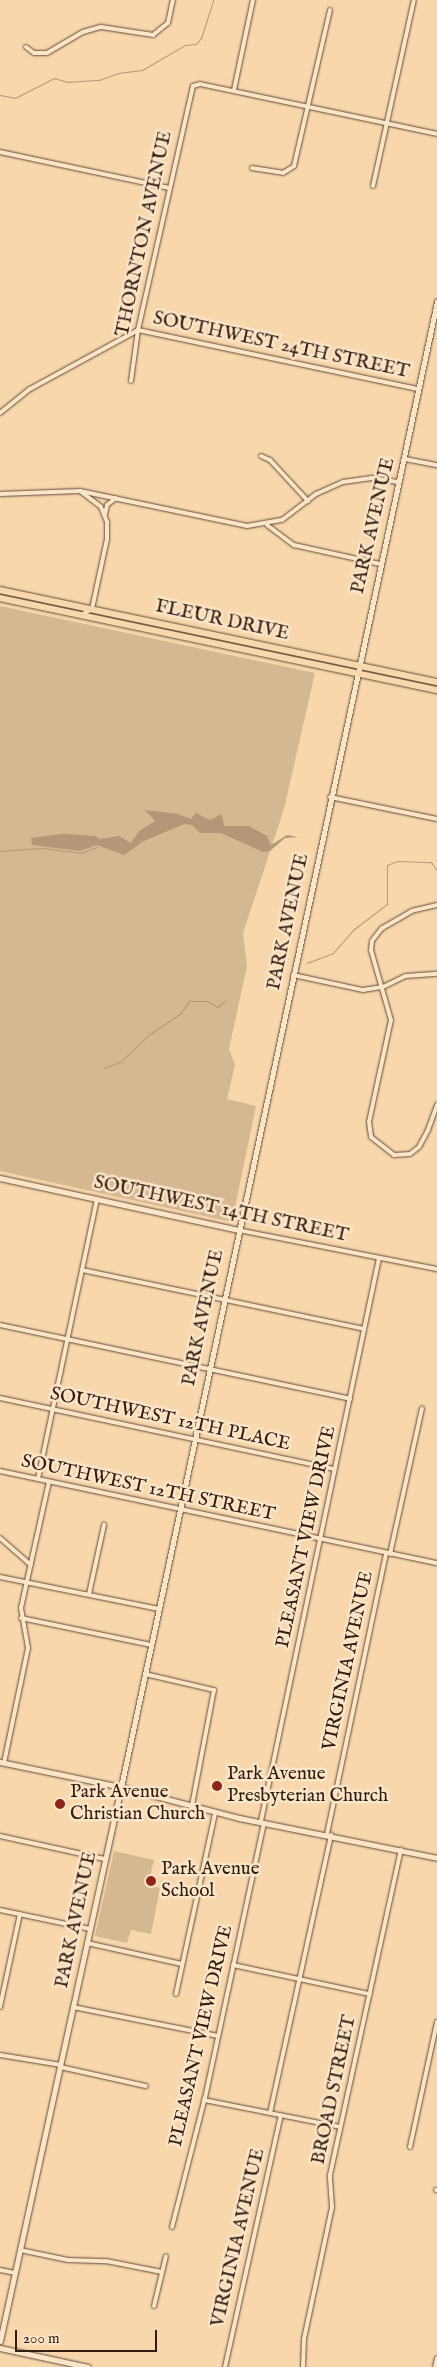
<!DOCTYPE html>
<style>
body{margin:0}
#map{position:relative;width:437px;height:2367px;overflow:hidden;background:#f7d7ab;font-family:"IM FELL English",serif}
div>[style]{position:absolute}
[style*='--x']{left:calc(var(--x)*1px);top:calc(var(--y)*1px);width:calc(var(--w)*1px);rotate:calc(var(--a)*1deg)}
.green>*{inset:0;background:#d5b791}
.water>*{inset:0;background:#b49777}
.stream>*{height:1px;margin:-0.5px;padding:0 0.5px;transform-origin:0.5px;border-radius:0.5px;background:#b49777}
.roads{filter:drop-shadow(0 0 1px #624b38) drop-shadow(0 0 1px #624b38)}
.street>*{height:4px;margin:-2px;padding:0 2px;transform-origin:2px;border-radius:2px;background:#fae5c8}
.secondary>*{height:5px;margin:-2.5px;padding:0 2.5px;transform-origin:2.5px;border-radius:2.5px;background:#fae5c8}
.primary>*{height:5.5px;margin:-2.75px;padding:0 2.75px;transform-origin:2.75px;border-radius:2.75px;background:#f7d7ab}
.dots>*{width:14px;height:14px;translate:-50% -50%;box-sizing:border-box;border:2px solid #fae5c8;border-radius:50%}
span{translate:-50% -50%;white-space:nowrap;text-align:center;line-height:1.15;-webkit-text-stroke:5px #fae5c8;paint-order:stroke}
.street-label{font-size:19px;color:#311c11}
.poi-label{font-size:19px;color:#311c11}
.left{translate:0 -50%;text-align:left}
.scale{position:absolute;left:15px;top:2330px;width:142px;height:22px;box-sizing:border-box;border:2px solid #311c11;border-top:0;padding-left:6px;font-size:15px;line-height:18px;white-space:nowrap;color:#311c11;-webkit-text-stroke:4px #fae5c8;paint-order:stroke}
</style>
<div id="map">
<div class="green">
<i style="clip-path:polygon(0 606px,315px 673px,284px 809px,243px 933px,247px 966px,229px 1049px,235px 1065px,227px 1099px,256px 1106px,232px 1222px,0 1171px)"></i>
<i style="clip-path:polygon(114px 1851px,154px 1860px,148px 1885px,160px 1888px,151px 1934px,131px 1930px,127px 1943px,95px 1936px)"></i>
</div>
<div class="water">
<i style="clip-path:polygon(145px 810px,178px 814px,191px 819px,196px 813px,210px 820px,222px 814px,224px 826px,249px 826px,267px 836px,271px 845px,287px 835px,298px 837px,285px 838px,270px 851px,263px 852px,221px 833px,200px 833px,192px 825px,184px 824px,142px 842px,124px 855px,97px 845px,80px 851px,32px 845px,31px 838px,63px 834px,95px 836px,100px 839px,119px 836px,131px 843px,139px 831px,155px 821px)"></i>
</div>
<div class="stream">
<i style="--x:0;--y:95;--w:15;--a:11"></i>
<i style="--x:15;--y:98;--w:44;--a:-27.1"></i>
<i style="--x:54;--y:78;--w:14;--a:17"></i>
<i style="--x:67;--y:82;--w:32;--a:-4"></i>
<i style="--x:99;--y:80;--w:20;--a:-20"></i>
<i style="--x:118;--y:73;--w:24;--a:-7"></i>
<i style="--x:142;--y:70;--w:50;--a:-30.2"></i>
<i style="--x:185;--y:45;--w:11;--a:-5"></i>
<i style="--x:196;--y:44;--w:8;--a:-50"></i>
<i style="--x:201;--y:38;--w:40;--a:-72"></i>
<i style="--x:0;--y:851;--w:42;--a:-4.1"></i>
<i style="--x:42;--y:848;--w:39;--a:7"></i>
<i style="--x:81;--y:853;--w:17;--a:-21"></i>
<i style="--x:307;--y:963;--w:28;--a:-21"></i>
<i style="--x:333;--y:953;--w:30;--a:-49"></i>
<i style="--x:353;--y:930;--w:43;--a:-37.4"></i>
<i style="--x:387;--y:904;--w:39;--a:-90"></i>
<i style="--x:387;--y:865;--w:11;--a:-22"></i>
<i style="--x:397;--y:861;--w:34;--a:2"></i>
<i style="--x:431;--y:862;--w:11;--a:56"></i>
<i style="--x:104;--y:1068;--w:18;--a:-22"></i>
<i style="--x:121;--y:1061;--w:40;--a:-43"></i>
<i style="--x:150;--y:1034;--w:36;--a:-34"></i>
<i style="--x:180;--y:1014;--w:16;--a:-55"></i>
<i style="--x:189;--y:1001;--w:18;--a:0"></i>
<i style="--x:207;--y:1001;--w:12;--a:31"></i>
<i style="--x:217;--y:1007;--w:11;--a:-38"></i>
</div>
<div class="roads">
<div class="street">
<i style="--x:26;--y:47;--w:10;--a:37"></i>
<i style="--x:34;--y:53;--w:13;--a:0"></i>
<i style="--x:47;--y:53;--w:42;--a:-30.3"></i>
<i style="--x:83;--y:32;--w:19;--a:-16"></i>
<i style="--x:101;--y:27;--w:53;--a:8.7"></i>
<i style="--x:153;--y:35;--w:19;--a:-39"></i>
<i style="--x:168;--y:23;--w:24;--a:-78"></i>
<i style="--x:234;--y:90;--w:92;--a:-78.1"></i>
<i style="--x:0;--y:152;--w:173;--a:12"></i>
<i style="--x:252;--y:168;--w:31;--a:9"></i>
<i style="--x:283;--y:173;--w:13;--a:-32"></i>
<i style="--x:294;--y:166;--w:160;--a:-77"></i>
<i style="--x:373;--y:186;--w:190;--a:-77.6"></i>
<i style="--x:131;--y:381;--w:51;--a:-82.2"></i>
<i style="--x:138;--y:330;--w:250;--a:-77.3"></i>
<i style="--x:193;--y:86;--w:7;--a:-16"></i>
<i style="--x:200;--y:84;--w:242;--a:11.9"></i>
<i style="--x:0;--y:413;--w:38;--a:-39"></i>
<i style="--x:30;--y:389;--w:123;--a:-28.6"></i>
<i style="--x:138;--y:330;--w:287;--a:11.9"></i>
<i style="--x:261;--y:456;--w:10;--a:24"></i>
<i style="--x:270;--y:460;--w:56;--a:47.2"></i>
<i style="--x:405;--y:459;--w:33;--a:11"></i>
<i style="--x:80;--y:491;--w:171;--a:11.8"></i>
<i style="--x:247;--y:526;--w:36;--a:-10"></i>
<i style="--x:282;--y:520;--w:43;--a:-37.4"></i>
<i style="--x:316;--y:494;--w:30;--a:-24"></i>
<i style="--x:343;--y:482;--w:29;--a:-8"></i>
<i style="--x:372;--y:478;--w:26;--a:9"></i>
<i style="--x:0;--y:494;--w:80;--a:-2.1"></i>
<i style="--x:80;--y:491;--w:26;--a:37"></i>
<i style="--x:101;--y:507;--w:16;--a:68"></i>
<i style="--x:107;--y:522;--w:17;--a:90"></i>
<i style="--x:107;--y:539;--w:72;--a:102.1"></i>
<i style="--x:92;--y:609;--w:13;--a:151"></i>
<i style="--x:105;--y:514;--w:9;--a:-77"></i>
<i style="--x:107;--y:505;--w:11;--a:-38"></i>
<i style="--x:267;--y:525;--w:34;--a:37"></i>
<i style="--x:294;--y:545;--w:88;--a:12.5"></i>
<i style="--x:330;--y:797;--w:109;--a:11.6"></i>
<i style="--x:437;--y:905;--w:26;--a:167"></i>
<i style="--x:412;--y:911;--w:34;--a:150"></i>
<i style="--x:382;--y:928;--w:16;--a:128"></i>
<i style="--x:372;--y:941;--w:9;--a:96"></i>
<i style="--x:371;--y:950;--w:73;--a:74.1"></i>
<i style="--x:391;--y:1020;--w:104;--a:102.2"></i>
<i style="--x:369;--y:1122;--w:15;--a:82"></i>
<i style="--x:371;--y:1137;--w:29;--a:38"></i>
<i style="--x:394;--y:1155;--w:16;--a:-4"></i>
<i style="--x:410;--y:1154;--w:11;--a:-38"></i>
<i style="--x:419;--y:1147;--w:19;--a:-62"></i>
<i style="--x:428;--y:1130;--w:27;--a:-70"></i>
<i style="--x:293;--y:975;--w:72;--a:12.1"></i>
<i style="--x:363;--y:990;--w:20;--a:-9"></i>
<i style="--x:383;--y:987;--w:25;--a:-26"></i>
<i style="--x:406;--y:976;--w:31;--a:-4"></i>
<i style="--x:238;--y:1230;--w:203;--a:11.1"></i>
<i style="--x:82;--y:1270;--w:288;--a:11.8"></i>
<i style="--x:0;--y:1325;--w:358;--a:11.9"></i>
<i style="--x:0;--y:1398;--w:342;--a:12"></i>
<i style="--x:0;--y:1471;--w:447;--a:11.9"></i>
<i style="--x:38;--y:1479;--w:286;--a:-78.1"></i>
<i style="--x:0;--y:1538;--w:41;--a:41.1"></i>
<i style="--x:390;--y:1554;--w:149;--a:-77.6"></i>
<i style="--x:0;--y:1577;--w:162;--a:11.4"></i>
<i style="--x:89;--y:1594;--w:71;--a:-77.7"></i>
<i style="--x:21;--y:1618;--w:133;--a:11.7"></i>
<i style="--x:145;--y:1674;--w:71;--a:13.1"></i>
<i style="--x:214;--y:1690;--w:117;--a:100.8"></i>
<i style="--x:4;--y:1763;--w:117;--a:-78.2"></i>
<i style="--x:28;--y:1648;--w:41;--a:-99.9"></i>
<i style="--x:21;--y:1608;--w:129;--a:-77.5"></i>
<i style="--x:261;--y:1821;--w:575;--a:-78.16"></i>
<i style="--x:327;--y:1834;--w:287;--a:-78.1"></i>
<i style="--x:0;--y:1836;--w:107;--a:12.4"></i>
<i style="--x:0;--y:1910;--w:92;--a:11.9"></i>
<i style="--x:87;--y:1943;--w:97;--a:12.5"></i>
<i style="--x:233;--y:1965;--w:140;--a:12"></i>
<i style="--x:176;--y:1994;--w:185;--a:-77.8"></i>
<i style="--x:0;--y:2007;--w:95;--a:-77.9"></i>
<i style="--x:73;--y:2007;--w:148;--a:11.3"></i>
<i style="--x:0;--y:2055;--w:62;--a:9.3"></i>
<i style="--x:60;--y:2067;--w:88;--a:12.5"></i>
<i style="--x:204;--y:2100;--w:139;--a:11.2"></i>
<i style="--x:270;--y:2113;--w:285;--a:-77.6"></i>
<i style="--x:410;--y:2147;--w:128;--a:-77.8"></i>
<i style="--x:436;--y:2190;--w:1;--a:0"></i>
<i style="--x:172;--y:2227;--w:133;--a:-75.7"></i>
<i style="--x:205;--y:2098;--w:281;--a:-77.9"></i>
<i style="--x:20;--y:2250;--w:49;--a:11.8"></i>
<i style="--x:68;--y:2260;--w:38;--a:2"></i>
<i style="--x:106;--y:2261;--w:57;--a:11.1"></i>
<i style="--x:0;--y:2270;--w:15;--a:11"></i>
<i style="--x:154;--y:2306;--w:51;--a:-76.5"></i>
<i style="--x:225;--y:2367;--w:258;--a:-77.5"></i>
<i style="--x:303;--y:2367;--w:28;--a:-88"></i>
<i style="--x:304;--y:2339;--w:135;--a:-78"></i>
<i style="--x:332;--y:2207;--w:32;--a:-94"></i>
<i style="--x:330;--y:2175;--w:333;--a:-77.7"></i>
<i style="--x:435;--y:2367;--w:9;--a:-77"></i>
</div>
<div class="secondary">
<i style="--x:0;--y:1178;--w:244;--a:12.3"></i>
<i style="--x:0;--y:1762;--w:124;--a:11.7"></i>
<i style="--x:121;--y:1787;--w:122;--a:14.7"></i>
<i style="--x:239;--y:1818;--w:202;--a:11.4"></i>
<i style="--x:0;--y:2341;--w:567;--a:-77.68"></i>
<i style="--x:121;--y:1787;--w:1519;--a:-77.99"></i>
<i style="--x:0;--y:2348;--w:90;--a:12.2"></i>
</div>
<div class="primary">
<i style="--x:0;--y:590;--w:447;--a:11.9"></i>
<i style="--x:0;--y:598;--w:447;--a:11.9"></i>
</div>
</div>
<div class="dots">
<i style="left:217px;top:1786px;background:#8f2418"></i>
<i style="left:60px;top:1804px;background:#8f2418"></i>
<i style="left:151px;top:1881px;background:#8f2418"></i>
</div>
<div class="street-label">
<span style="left:145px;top:234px;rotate:-78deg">THORNTON AVENUE</span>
<span style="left:281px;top:346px;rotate:12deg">SOUTHWEST 24TH STREET</span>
<span style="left:374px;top:526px;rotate:-77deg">PARK AVENUE</span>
<span style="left:222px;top:621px;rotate:12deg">FLEUR DRIVE</span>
<span style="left:289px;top:922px;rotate:-78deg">PARK AVENUE</span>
<span style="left:221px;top:1210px;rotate:12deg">SOUTHWEST 14TH STREET</span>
<span style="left:204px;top:1318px;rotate:-78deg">PARK AVENUE</span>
<span style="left:170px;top:1420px;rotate:12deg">SOUTHWEST 12TH PLACE</span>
<span style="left:148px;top:1489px;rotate:12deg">SOUTHWEST 12TH STREET</span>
<span style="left:307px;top:1537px;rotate:-78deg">PLEASANT VIEW DRIVE</span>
<span style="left:349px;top:1661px;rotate:-78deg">VIRGINIA AVENUE</span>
<span style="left:77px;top:1920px;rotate:-78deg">PARK AVENUE</span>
<span style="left:202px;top:2036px;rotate:-77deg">PLEASANT VIEW DRIVE</span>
<span style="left:335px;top:2090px;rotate:-78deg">BROAD STREET</span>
<span style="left:239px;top:2238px;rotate:-77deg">VIRGINIA AVENUE</span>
</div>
<div class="poi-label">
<span class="left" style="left:227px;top:1786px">Park Avenue<br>Presbyterian Church</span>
<span class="left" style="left:70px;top:1804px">Park Avenue<br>Christian Church</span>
<span class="left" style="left:161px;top:1881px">Park Avenue<br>School</span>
</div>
<div class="scale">200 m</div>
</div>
